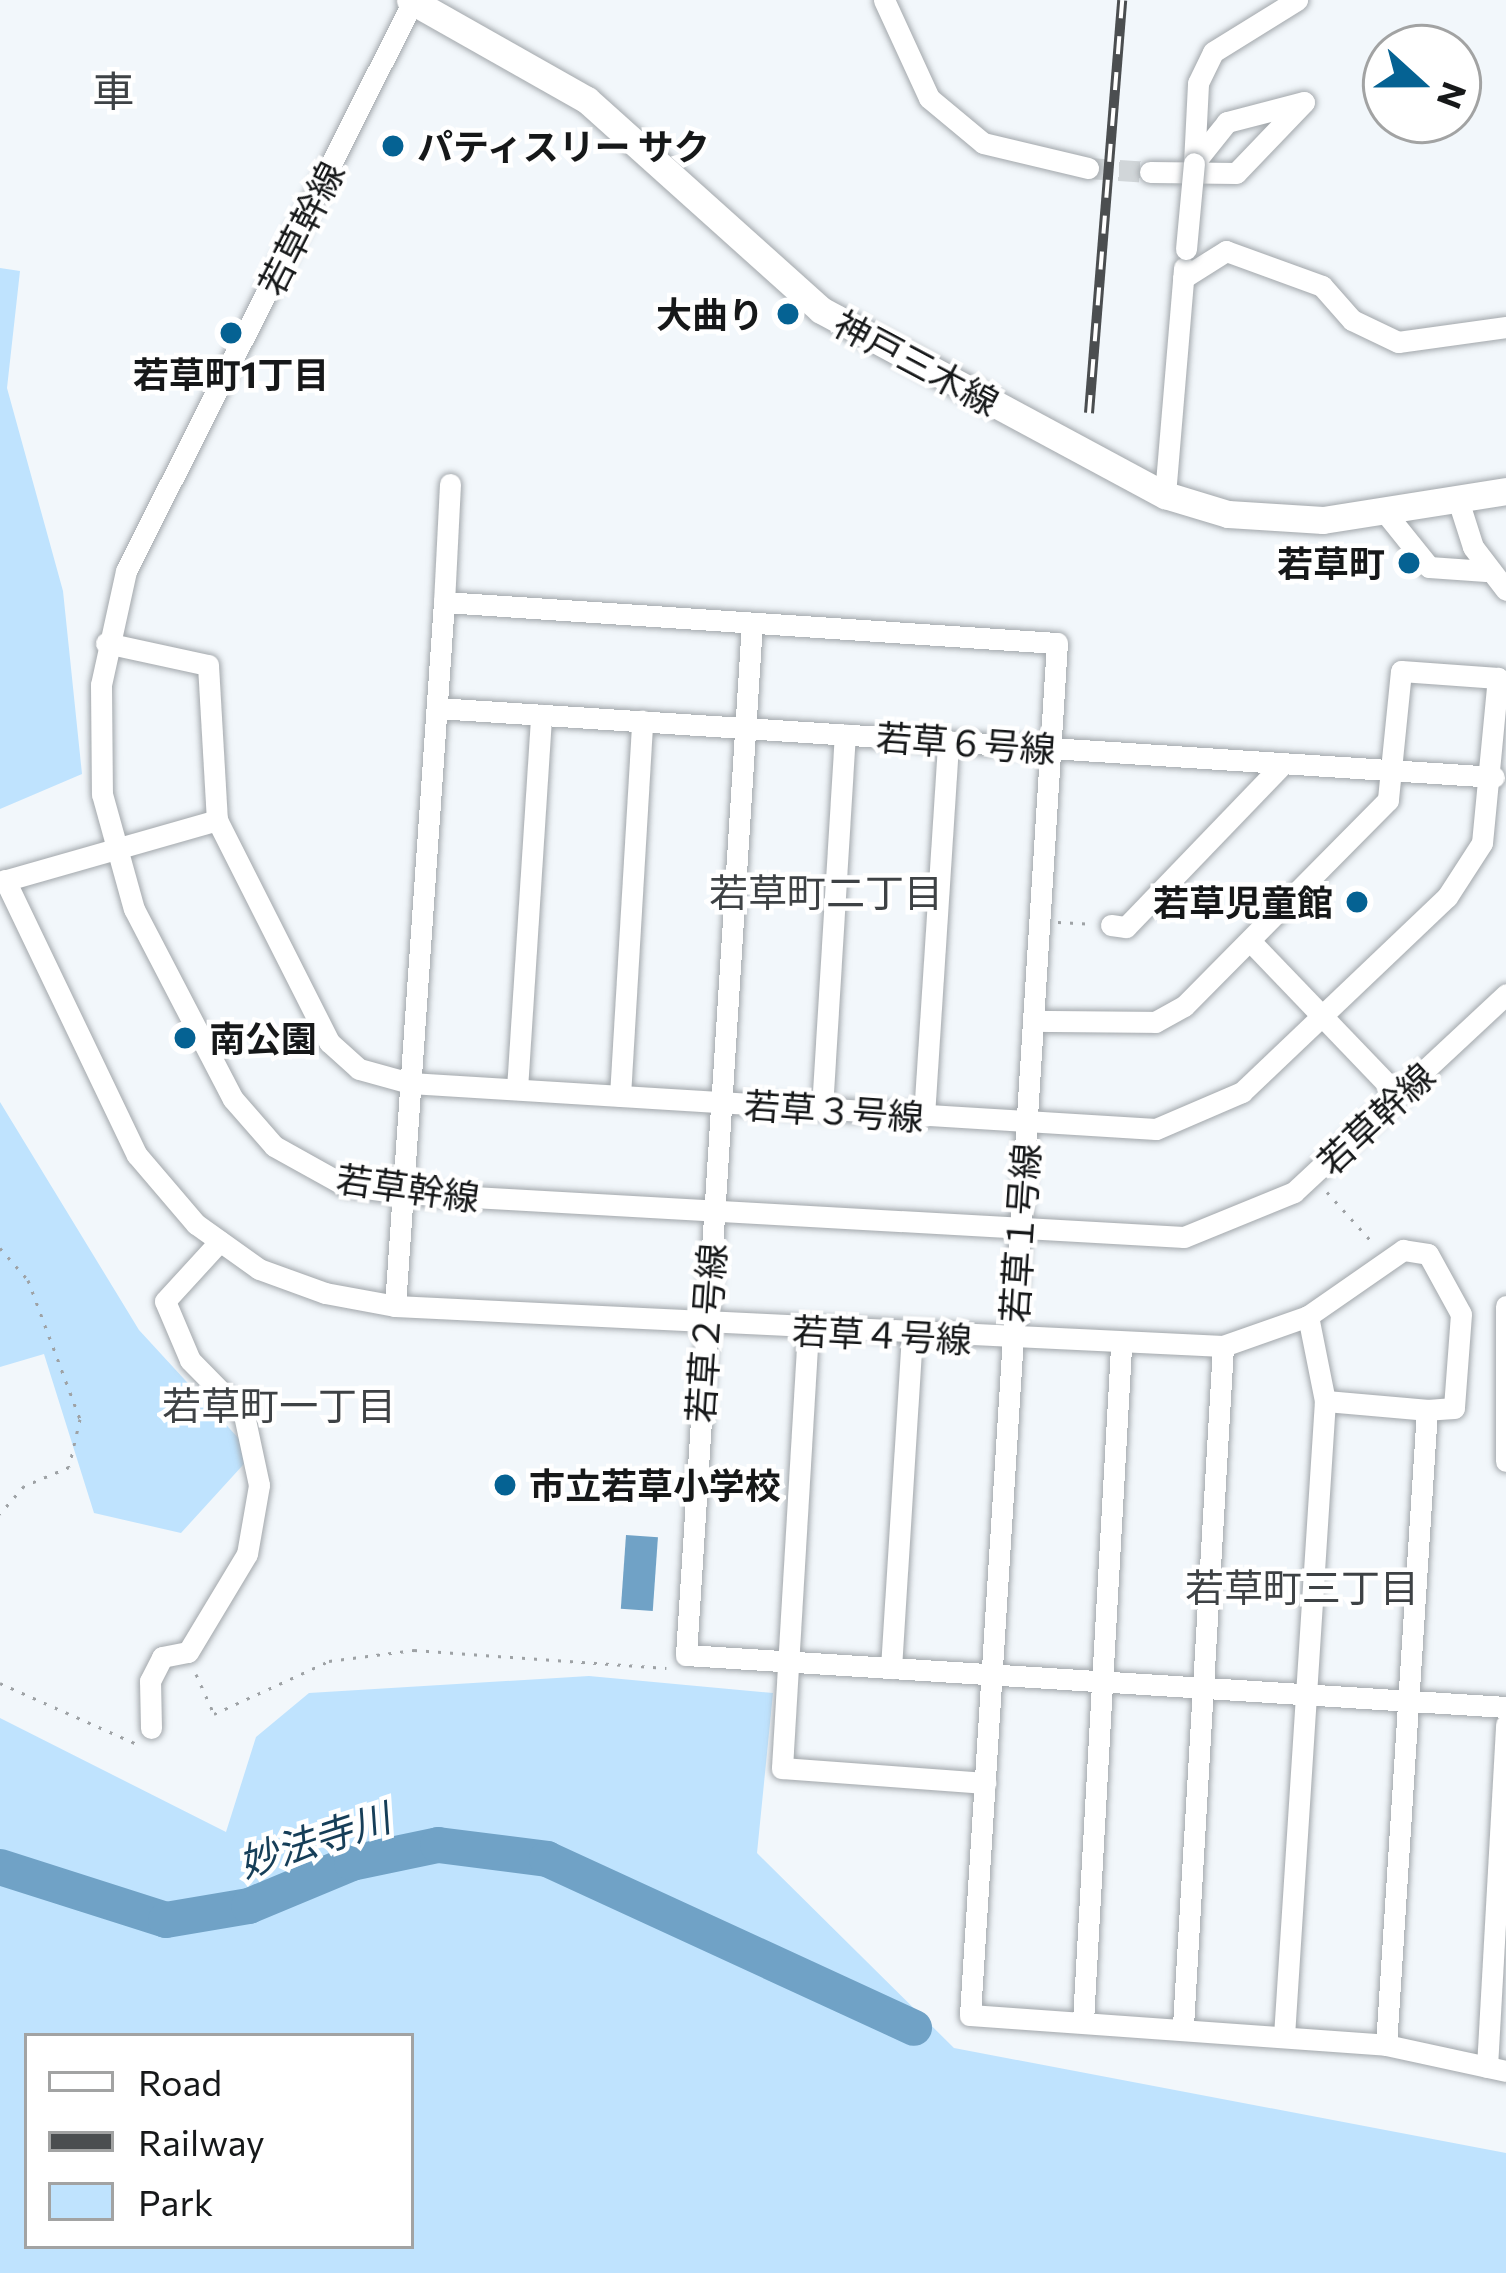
<!DOCTYPE html>
<meta charset="utf-8">
<style>
body{margin:0}
#map{position:relative;width:1506px;height:2273px;overflow:hidden;background:#f2f7fb;font-family:Commissioner,"Noto Sans JP",sans-serif}
div>[style]{position:absolute}
[style*='--x']{left:calc(var(--x)*1px);top:calc(var(--y)*1px);width:calc(var(--w)*1px);rotate:calc(var(--a)*1deg)}
.green>*{inset:0;background:#bfe3fe}
.water>*{inset:0;background:#70a2c6;transform-origin:0 0}
.river>*{height:36px;margin:-18px;padding:0 18px;transform-origin:18px;border-radius:18px;background:#70a2c6}
.minor-tunnel>*{height:21px;margin-top:-10.5px;transform-origin:0;background:repeating-linear-gradient(90deg,#d1d6d9 0 21px,transparent 0 31px)}
.path>*{height:3px;margin-top:-1.5px;transform-origin:0;background:repeating-linear-gradient(90deg,#9ea2a5 0 3px,transparent 0 12px)}
.roads{filter:drop-shadow(0 0 3px #a2a7ab) drop-shadow(0 0 3px #a2a7ab)}
.minor>*{height:21px;margin:-10.5px;padding:0 10.5px;transform-origin:10.5px;border-radius:10.5px;background:#fff}
.major>*{height:27px;margin:-13.5px;padding:0 13.5px;transform-origin:13.5px;border-radius:13.5px;background:#fff}
.rail>*{height:10px;margin-top:-5px;transform-origin:0;background:repeating-linear-gradient(90deg,#fff 0 18px,#4b4e50 0 36px);box-sizing:border-box;border-block:3px solid #4b4e50}
.bridges{filter:drop-shadow(0 0 3px #a2a7ab) drop-shadow(0 0 3px #a2a7ab)}
.minor-bridge>*{height:21px;margin:-10.5px;padding:0 10.5px;transform-origin:10.5px;border-radius:10.5px;background:#fff}
.dots>*{width:33px;height:33px;translate:-50% -50%;box-sizing:border-box;border:6px solid #fff;border-radius:50%}
span{translate:-50% -50%;white-space:nowrap;text-align:center;line-height:1.15;-webkit-text-stroke:9px #fff;paint-order:stroke}
.poi-label{font-size:36px;color:#161819;font-weight:700}
.left{translate:0 -50%;text-align:left}
.right{translate:-100% -50%;text-align:right}
.street-label{font-size:36px;color:#161819}
.neighbourhood-label{font-size:39px;color:#3e4245}
.water-label{font-size:39px;color:#163e58;font-style:italic}
.quarter-label{font-size:42px;color:#3e4245}
.legend{position:absolute;left:24px;top:2033px;width:390px;height:216px;box-sizing:border-box;background:#fff;border:3px solid #a2a3a3;margin:0;padding:15px 21px;list-style:none;font-size:36px;color:#161819}
.legend li{display:flex;align-items:center;gap:24px;height:60px}
.legend b{width:60px;border:3px solid #a2a3a3}
.north{position:absolute;left:1362px;top:24px;width:120px;height:120px;box-sizing:border-box;background:#fff;border:3px solid #a2a3a3;border-radius:50%;rotate:111deg;font-size:33px;font-weight:700;line-height:48px;text-align:center;color:#161819}
.north::after{content:'';display:block;margin:auto;width:42px;height:54px;background:#056293;clip-path:polygon(50% 0,100% 100%,50% 72%,0 100%)}
</style>
<div id="map">
<div class="green">
<i style="clip-path:polygon(0 268px,20px 271px,7px 388px,63px 591px,82px 774px,0 809px)"></i>
<i style="clip-path:polygon(0 1102px,139px 1330px,253px 1454px,181px 1533px,94px 1513px,44px 1354px,0 1367px)"></i>
<i style="clip-path:polygon(evenodd,589px 1676px,773px 1693px,757px 1853px,954px 2048px,1506px 2153px,1506px 2273px,0 2273px,0 1718px,226px 1832px,256px 1737px,309px 1693px,589px 1676px,411px 2036px,411px 2246px,27px 2246px,27px 2036px,411px 2036px)"></i>
</div>
<div class="water">
<i style="left:626px;top:1535px;width:32px;height:74px;rotate:4deg"></i>
</div>
<div class="river">
<i style="--x:0;--y:1867;--w:174;--a:17.7"></i>
<i style="--x:166;--y:1920;--w:84;--a:-9.6"></i>
<i style="--x:249;--y:1906;--w:112;--a:-22.7"></i>
<i style="--x:352;--y:1863;--w:88;--a:-11.8"></i>
<i style="--x:438;--y:1845;--w:110;--a:7.3"></i>
<i style="--x:547;--y:1859;--w:404;--a:24.7"></i>
</div>
<div class="minor-tunnel">
<i style="--x:1088;--y:168;--w:62;--a:3.7"></i>
</div>
<div class="path">
<i style="--x:1058;--y:922;--w:33;--a:3"></i>
<i style="--x:1327;--y:1192;--w:69;--a:48"></i>
<i style="--x:0;--y:1248;--w:43;--a:48.8"></i>
<i style="--x:28;--y:1280;--w:148;--a:69.5"></i>
<i style="--x:80;--y:1419;--w:49;--a:102.9"></i>
<i style="--x:69;--y:1467;--w:49;--a:157.1"></i>
<i style="--x:24;--y:1486;--w:37;--a:131"></i>
<i style="--x:196;--y:1674;--w:44;--a:65.8"></i>
<i style="--x:214;--y:1714;--w:127;--a:-24.7"></i>
<i style="--x:329;--y:1661;--w:86;--a:-7.4"></i>
<i style="--x:414;--y:1650;--w:253;--a:4.1"></i>
<i style="--x:0;--y:1683;--w:152;--a:24"></i>
</div>
<div class="roads">
<div class="minor">
<i style="--x:884;--y:0;--w:108;--a:65.3"></i>
<i style="--x:929;--y:98;--w:70;--a:39.8"></i>
<i style="--x:983;--y:143;--w:108;--a:13.4"></i>
<i style="--x:413;--y:1;--w:638;--a:116.73"></i>
<i style="--x:126;--y:571;--w:117;--a:102.4"></i>
<i style="--x:101;--y:685;--w:109;--a:89.5"></i>
<i style="--x:102;--y:794;--w:119;--a:74.5"></i>
<i style="--x:134;--y:909;--w:214;--a:62.5"></i>
<i style="--x:233;--y:1099;--w:62;--a:48.9"></i>
<i style="--x:274;--y:1146;--w:80;--a:29.1"></i>
<i style="--x:344;--y:1185;--w:59;--a:7.9"></i>
<i style="--x:402;--y:1193;--w:783;--a:3.22"></i>
<i style="--x:1184;--y:1237;--w:119;--a:-22.2"></i>
<i style="--x:1294;--y:1192;--w:290;--a:-43"></i>
<i style="--x:1150;--y:172;--w:86;--a:0.7"></i>
<i style="--x:1236;--y:173;--w:98;--a:-46.2"></i>
<i style="--x:1304;--y:102;--w:80;--a:165.4"></i>
<i style="--x:1227;--y:122;--w:53;--a:128.8"></i>
<i style="--x:1194;--y:163;--w:80;--a:-87.1"></i>
<i style="--x:1198;--y:83;--w:34;--a:-64"></i>
<i style="--x:1213;--y:52;--w:99;--a:-31.8"></i>
<i style="--x:1183;--y:278;--w:51;--a:-32.1"></i>
<i style="--x:1226;--y:251;--w:102;--a:20"></i>
<i style="--x:1322;--y:286;--w:45;--a:48.6"></i>
<i style="--x:1352;--y:320;--w:51;--a:25.6"></i>
<i style="--x:1398;--y:342;--w:109;--a:-7.9"></i>
<i style="--x:450;--y:484;--w:118;--a:92.9"></i>
<i style="--x:444;--y:602;--w:614;--a:3.83"></i>
<i style="--x:1057;--y:643;--w:1375;--a:93.63"></i>
<i style="--x:970;--y:2015;--w:417;--a:4.1"></i>
<i style="--x:1386;--y:2045;--w:123;--a:12.2"></i>
<i style="--x:1165;--y:495;--w:228;--a:-85.2"></i>
<i style="--x:1458;--y:500;--w:49;--a:72.3"></i>
<i style="--x:1473;--y:547;--w:54;--a:52.5"></i>
<i style="--x:1384;--y:511;--w:72;--a:51.2"></i>
<i style="--x:1429;--y:567;--w:57;--a:4"></i>
<i style="--x:752;--y:623;--w:1034;--a:93.66"></i>
<i style="--x:686;--y:1655;--w:822;--a:3.63"></i>
<i style="--x:106;--y:643;--w:104;--a:12.2"></i>
<i style="--x:208;--y:665;--w:155;--a:86.7"></i>
<i style="--x:217;--y:820;--w:249;--a:63.2"></i>
<i style="--x:329;--y:1042;--w:40;--a:42"></i>
<i style="--x:359;--y:1069;--w:53;--a:15.4"></i>
<i style="--x:410;--y:1083;--w:747;--a:3.53"></i>
<i style="--x:1156;--y:1129;--w:94;--a:-23.3"></i>
<i style="--x:1242;--y:1092;--w:283;--a:-43.6"></i>
<i style="--x:1447;--y:897;--w:64;--a:-57.1"></i>
<i style="--x:1482;--y:843;--w:166;--a:-84.5"></i>
<i style="--x:1498;--y:678;--w:97;--a:-175.9"></i>
<i style="--x:1401;--y:671;--w:130;--a:95.8"></i>
<i style="--x:1388;--y:800;--w:290;--a:134.7"></i>
<i style="--x:1184;--y:1006;--w:33;--a:151"></i>
<i style="--x:1155;--y:1022;--w:122;--a:-179.5"></i>
<i style="--x:437;--y:708;--w:1059;--a:3.73"></i>
<i style="--x:5;--y:880;--w:305;--a:64.4"></i>
<i style="--x:137;--y:1155;--w:91;--a:49.5"></i>
<i style="--x:196;--y:1224;--w:77;--a:35.5"></i>
<i style="--x:259;--y:1269;--w:70;--a:20"></i>
<i style="--x:325;--y:1293;--w:71;--a:10.5"></i>
<i style="--x:395;--y:1306;--w:829;--a:2.77"></i>
<i style="--x:1223;--y:1346;--w:90;--a:-19.4"></i>
<i style="--x:1308;--y:1316;--w:116;--a:-34.8"></i>
<i style="--x:1403;--y:1250;--w:25;--a:9"></i>
<i style="--x:1428;--y:1254;--w:68;--a:61.2"></i>
<i style="--x:1461;--y:1314;--w:94;--a:94.3"></i>
<i style="--x:1454;--y:1408;--w:27;--a:176"></i>
<i style="--x:1427;--y:1410;--w:636;--a:93.69"></i>
<i style="--x:0;--y:882;--w:226;--a:-15.9"></i>
<i style="--x:1111;--y:925;--w:15;--a:8"></i>
<i style="--x:1126;--y:927;--w:226;--a:-46.1"></i>
<i style="--x:1253;--y:944;--w:211;--a:46.2"></i>
<i style="--x:517;--y:1089;--w:375;--a:-86.3"></i>
<i style="--x:620;--y:1096;--w:376;--a:-86.6"></i>
<i style="--x:822;--y:1109;--w:375;--a:-86.5"></i>
<i style="--x:924;--y:1116;--w:376;--a:-86.3"></i>
<i style="--x:395;--y:1306;--w:706;--a:-86.02"></i>
<i style="--x:1506;--y:1306;--w:155;--a:90"></i>
<i style="--x:808;--y:1330;--w:439;--a:93.4"></i>
<i style="--x:782;--y:1768;--w:204;--a:4.2"></i>
<i style="--x:1325;--y:1401;--w:102;--a:5"></i>
<i style="--x:891;--y:1668;--w:334;--a:-86.4"></i>
<i style="--x:151;--y:1728;--w:47;--a:-91.2"></i>
<i style="--x:150;--y:1681;--w:27;--a:-63"></i>
<i style="--x:162;--y:1657;--w:26;--a:-11"></i>
<i style="--x:188;--y:1652;--w:114;--a:-59"></i>
<i style="--x:247;--y:1554;--w:70;--a:-80.1"></i>
<i style="--x:259;--y:1485;--w:72;--a:-102.1"></i>
<i style="--x:244;--y:1415;--w:77;--a:-134.5"></i>
<i style="--x:190;--y:1360;--w:64;--a:-113"></i>
<i style="--x:165;--y:1301;--w:81;--a:-47.5"></i>
<i style="--x:1083;--y:2021;--w:674;--a:-86.77"></i>
<i style="--x:1183;--y:2026;--w:681;--a:-86.63"></i>
<i style="--x:1284;--y:2036;--w:636;--a:-86.31"></i>
<i style="--x:1325;--y:1401;--w:87;--a:-101.3"></i>
<i style="--x:1487;--y:2067;--w:343;--a:-86.8"></i>
</div>
<div class="major">
<i style="--x:410;--y:0;--w:203;--a:29.5"></i>
<i style="--x:587;--y:100;--w:314;--a:41.9"></i>
<i style="--x:821;--y:310;--w:391;--a:28.3"></i>
<i style="--x:1165;--y:495;--w:66;--a:16.8"></i>
<i style="--x:1228;--y:514;--w:95;--a:3.6"></i>
<i style="--x:1323;--y:520;--w:185;--a:-9"></i>
</div>
</div>
<div class="rail">
<i style="--x:1089;--y:413;--w:414;--a:-85.4"></i>
</div>
<div class="bridges">
<div class="minor-bridge">
<i style="--x:1186;--y:249;--w:86;--a:-84.7"></i>
</div>
</div>
<div class="dots">
<i style="left:393px;top:146px;background:#056293"></i>
<i style="left:788px;top:314px;background:#056293"></i>
<i style="left:231px;top:333px;background:#056293"></i>
<i style="left:1409px;top:563px;background:#056293"></i>
<i style="left:1357px;top:902px;background:#056293"></i>
<i style="left:185px;top:1038px;background:#056293"></i>
<i style="left:505px;top:1485px;background:#056293"></i>
</div>
<div class="poi-label">
<span class="left" style="left:417px;top:146px">パティスリー サク</span>
<span class="right" style="left:764px;top:314px">大曲り</span>
<span style="left:231px;top:374px">若草町1丁目</span>
<span class="right" style="left:1385px;top:563px">若草町</span>
<span class="right" style="left:1333px;top:902px">若草児童館</span>
<span class="left" style="left:209px;top:1038px">南公園</span>
<span class="left" style="left:529px;top:1485px">市立若草小学校</span>
</div>
<div class="street-label">
<span style="left:300px;top:228px;rotate:-63deg">若草幹線</span>
<span style="left:917px;top:362px;rotate:28deg">神戸三木線</span>
<span style="left:966px;top:742px;rotate:4deg">若草６号線</span>
<span style="left:834px;top:1110px;rotate:4deg">若草３号線</span>
<span style="left:1375px;top:1118px;rotate:-43deg">若草幹線</span>
<span style="left:408px;top:1187px;rotate:8deg">若草幹線</span>
<span style="left:1019px;top:1233px;rotate:-86deg">若草１号線</span>
<span style="left:705px;top:1333px;rotate:-86deg">若草２号線</span>
<span style="left:882px;top:1334px;rotate:3deg">若草４号線</span>
</div>
<div class="neighbourhood-label">
<span style="left:826px;top:891px">若草町二丁目</span>
<span style="left:279px;top:1404px">若草町一丁目</span>
<span style="left:1302px;top:1586px">若草町三丁目</span>
</div>
<div class="water-label">
<span style="left:314px;top:1839px;rotate:-18deg">妙法寺川</span>
</div>
<div class="quarter-label">
<span style="left:113px;top:90px">車</span>
</div>
<ul class="legend">
<li><b style="height:15px;background:#fff"></b>Road</li>
<li><b style="height:15px;background:#4b4e50"></b>Railway</li>
<li><b style="height:33px;background:#bfe3fe"></b>Park</li>
</ul>
<div class="north">N</div>
</div>
